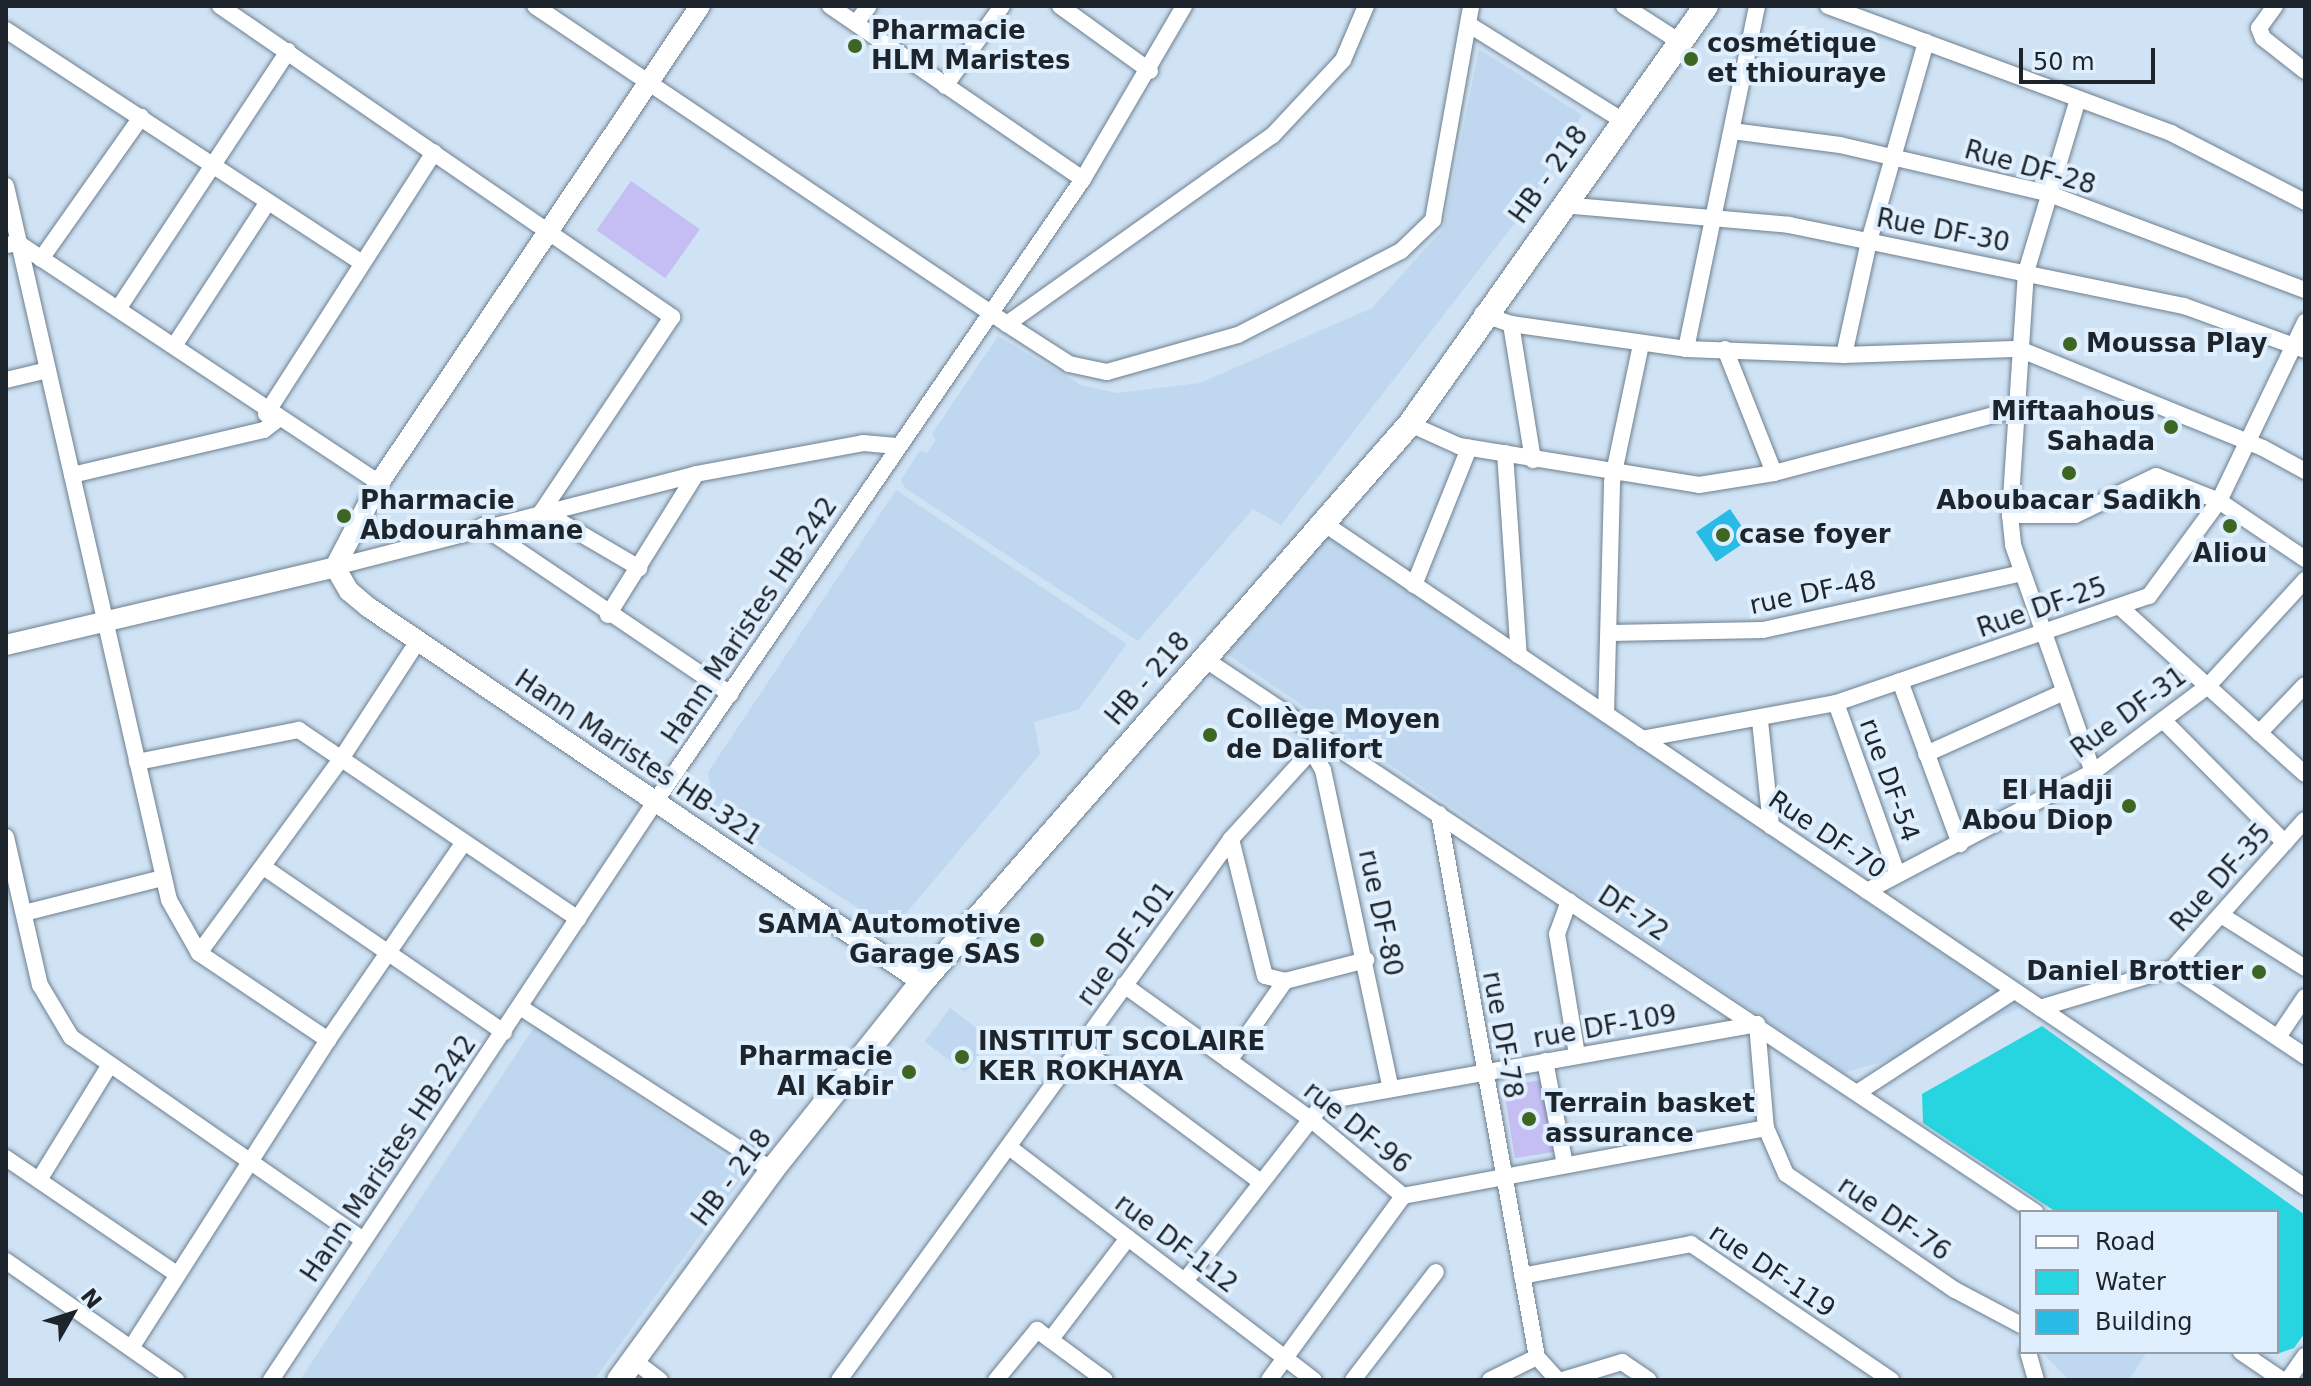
<!DOCTYPE html>
<meta charset="utf-8">
<style>
body{margin:0}
#map{position:relative;width:2311px;height:1386px;overflow:hidden;background:#cfe3f4;font-family:"DejaVu Sans",sans-serif}
div>[style]{position:absolute}
[style*='--x']{left:calc(var(--x)*1px);top:calc(var(--y)*1px);width:calc(var(--w)*1px);rotate:calc(var(--a)*1deg)}
.built>*{inset:0;background:#bfd8ef;transform-origin:0 0}
.green>*{inset:0;background:#c4bef3;transform-origin:0 0}
.water>*{inset:0;background:#26d5df}
.building>*{inset:0;background:#28bbe6;transform-origin:0 0}
.roads{filter:drop-shadow(0 0 2px #6d7f8f) drop-shadow(0 0 2px #6d7f8f)}
.minor>*{height:16px;margin:-8px;padding:0 8px;transform-origin:8px;border-radius:8px;background:#fff}
.tertiary>*{height:20px;margin:-10px;padding:0 10px;transform-origin:10px;border-radius:10px;background:#fff}
.secondary>*{height:24px;margin:-12px;padding:0 12px;transform-origin:12px;border-radius:12px;background:#fff}
.dots>*{width:22px;height:22px;translate:-50% -50%;box-sizing:border-box;border:4px solid #e0effd;border-radius:50%}
span{translate:-50% -50%;white-space:nowrap;text-align:center;line-height:1.15;-webkit-text-stroke:8px #e0effd;paint-order:stroke}
.poi-label{font-size:26px;color:#1d242b;font-weight:700}
.left{translate:0 -50%;text-align:left}
.right{translate:-100% -50%;text-align:right}
.street-label{font-size:26px;color:#1d242b}
.frame{position:absolute;inset:0;border:8px solid #1d242b;pointer-events:none}
.legend{position:absolute;left:2019px;top:1210px;width:260px;height:144px;box-sizing:border-box;background:#e0effd;border:2px solid #929ea9;margin:0;padding:10px 14px;list-style:none;font-size:24px;color:#1d242b}
.legend li{display:flex;align-items:center;gap:16px;height:40px}
.legend b{width:40px;border:2px solid #929ea9}
.north{position:absolute;left:32px;top:1274px;width:80px;height:80px;-webkit-text-stroke:6px #e0effd;paint-order:stroke;rotate:51deg;font-size:22px;font-weight:700;line-height:32px;text-align:center;color:#1d242b}
.north::after{content:'';display:block;margin:auto;width:28px;height:36px;background:#1d242b;clip-path:polygon(50% 0,100% 100%,50% 72%,0 100%)}
.scale{position:absolute;left:2019px;top:48px;width:136px;height:36px;box-sizing:border-box;border:4px solid #1d242b;border-top:0;padding-left:10px;font-size:24px;line-height:28px;white-space:nowrap;color:#1d242b;-webkit-text-stroke:6px #e0effd;paint-order:stroke}
</style>
<div id="map">
<div class="built">
<i style="clip-path:polygon(1479px 49px,1582px 115px,1525px 210px,1281px 525px,1253px 509px,1138px 641px,905px 488px,901px 480px,920px 450px,927px 453px,936px 440px,932px 434px,998px 336px,1081px 385px,1117px 393px,1200px 383px,1372px 308px,1443px 229px)"></i>
<i style="clip-path:polygon(896px 490px,1127px 644px,1079px 709px,1034px 722px,1040px 754px,892px 930px,716px 817px,708px 772px)"></i>
<i style="clip-path:polygon(1326px 535px,2022px 1007px,1928px 1049px,1843px 1073px,1224px 652px)"></i>
<i style="left:950px;top:1008px;width:51px;height:42px;rotate:37deg"></i>
<i style="clip-path:polygon(535px 1026px,747px 1171px,594px 1380px,300px 1380px)"></i>
<i style="clip-path:polygon(2042px 1352px,2147px 1352px,2129px 1380px,2069px 1380px)"></i>
</div>
<div class="green">
<i style="left:631px;top:181px;width:84px;height:60px;rotate:35deg"></i>
<i style="left:1542px;top:1080px;width:73px;height:39px;rotate:81deg"></i>
</div>
<div class="water">
<i style="clip-path:polygon(2042px 1026px,2305px 1215px,2305px 1333px,2294px 1348px,2277px 1354px,2267px 1352px,2277px 1352px,2277px 1212px,2056px 1212px,1923px 1123px,1922px 1094px)"></i>
</div>
<div class="building">
<i style="left:1730px;top:509px;width:36px;height:41px;rotate:56deg"></i>
</div>
<div class="roads">
<div class="minor">
<i style="--x:220;--y:6;--w:549;--a:34.53"></i>
<i style="--x:672;--y:317;--w:234;--a:123.8"></i>
<i style="--x:542;--y:511;--w:113;--a:30.4"></i>
<i style="--x:535;--y:6;--w:569;--a:33.97"></i>
<i style="--x:1007;--y:324;--w:74;--a:32.8"></i>
<i style="--x:1069;--y:364;--w:39;--a:12"></i>
<i style="--x:1107;--y:372;--w:136;--a:-15.8"></i>
<i style="--x:1238;--y:335;--w:183;--a:-27.3"></i>
<i style="--x:1401;--y:251;--w:45;--a:-44.1"></i>
<i style="--x:1433;--y:220;--w:217;--a:-79.9"></i>
<i style="--x:830;--y:6;--w:306;--a:34.4"></i>
<i style="--x:1060;--y:6;--w:111;--a:35.8"></i>
<i style="--x:1624;--y:6;--w:67;--a:32.7"></i>
<i style="--x:1828;--y:6;--w:366;--a:20.3"></i>
<i style="--x:2171;--y:133;--w:151;--a:27.2"></i>
<i style="--x:2275;--y:6;--w:27;--a:126"></i>
<i style="--x:2259;--y:28;--w:11;--a:68"></i>
<i style="--x:2263;--y:38;--w:53;--a:38.2"></i>
<i style="--x:856;--y:23;--w:21;--a:-53"></i>
<i style="--x:1468;--y:24;--w:183;--a:32"></i>
<i style="--x:6;--y:30;--w:424;--a:33.2"></i>
<i style="--x:945;--y:86;--w:98;--a:-54.5"></i>
<i style="--x:2078;--y:99;--w:181;--a:106.7"></i>
<i style="--x:2026;--y:272;--w:244;--a:93.8"></i>
<i style="--x:2010;--y:515;--w:30;--a:84"></i>
<i style="--x:2013;--y:545;--w:241;--a:70.6"></i>
<i style="--x:1732;--y:131;--w:109;--a:7.4"></i>
<i style="--x:1840;--y:145;--w:212;--a:13.1"></i>
<i style="--x:2047;--y:193;--w:276;--a:20.6"></i>
<i style="--x:6;--y:186;--w:732;--a:77.14"></i>
<i style="--x:169;--y:900;--w:61;--a:60.5"></i>
<i style="--x:199;--y:953;--w:156;--a:34"></i>
<i style="--x:1562;--y:205;--w:228;--a:5"></i>
<i style="--x:1789;--y:225;--w:403;--a:11.6"></i>
<i style="--x:2184;--y:306;--w:129;--a:20"></i>
<i style="--x:6;--y:245;--w:12;--a:-9"></i>
<i style="--x:18;--y:243;--w:433;--a:33.6"></i>
<i style="--x:41;--y:259;--w:174;--a:-54.8"></i>
<i style="--x:118;--y:309;--w:309;--a:-56.6"></i>
<i style="--x:1482;--y:314;--w:31;--a:19"></i>
<i style="--x:1511;--y:324;--w:177;--a:8.1"></i>
<i style="--x:1686;--y:349;--w:158;--a:2.2"></i>
<i style="--x:1844;--y:355;--w:175;--a:-2"></i>
<i style="--x:2019;--y:349;--w:263;--a:22.1"></i>
<i style="--x:2263;--y:448;--w:48;--a:28.7"></i>
<i style="--x:1007;--y:324;--w:325;--a:-35.4"></i>
<i style="--x:1272;--y:136;--w:104;--a:-46.9"></i>
<i style="--x:1343;--y:60;--w:59;--a:-66.9"></i>
<i style="--x:1511;--y:324;--w:138;--a:80.8"></i>
<i style="--x:174;--y:346;--w:172;--a:-56.9"></i>
<i style="--x:1686;--y:349;--w:350;--a:-78.3"></i>
<i style="--x:1725;--y:349;--w:133;--a:68.4"></i>
<i style="--x:1844;--y:355;--w:117;--a:-77.6"></i>
<i style="--x:1869;--y:241;--w:207;--a:-74"></i>
<i style="--x:6;--y:380;--w:43;--a:-13.4"></i>
<i style="--x:266;--y:414;--w:311;--a:-57.3"></i>
<i style="--x:1410;--y:424;--w:54;--a:24.2"></i>
<i style="--x:1459;--y:446;--w:243;--a:9.2"></i>
<i style="--x:1699;--y:485;--w:76;--a:-9.1"></i>
<i style="--x:1774;--y:473;--w:251;--a:-14.8"></i>
<i style="--x:1505;--y:453;--w:203;--a:86.1"></i>
<i style="--x:72;--y:475;--w:197;--a:-13.2"></i>
<i style="--x:264;--y:430;--w:16;--a:-38"></i>
<i style="--x:2010;--y:515;--w:65;--a:0"></i>
<i style="--x:2075;--y:515;--w:90;--a:-25.7"></i>
<i style="--x:2156;--y:476;--w:68;--a:21.6"></i>
<i style="--x:2219;--y:501;--w:104;--a:34"></i>
<i style="--x:1322;--y:522;--w:1187;--a:34.08"></i>
<i style="--x:482;--y:526;--w:300;--a:34.1"></i>
<i style="--x:335;--y:567;--w:373;--a:-14.4"></i>
<i style="--x:696;--y:474;--w:170;--a:-10.5"></i>
<i style="--x:863;--y:443;--w:34;--a:5"></i>
<i style="--x:1414;--y:585;--w:148;--a:-68.1"></i>
<i style="--x:2120;--y:607;--w:249;--a:42.1"></i>
<i style="--x:608;--y:615;--w:166;--a:-58"></i>
<i style="--x:1610;--y:633;--w:153;--a:-1.1"></i>
<i style="--x:1763;--y:630;--w:265;--a:-12.4"></i>
<i style="--x:1203;--y:658;--w:1000;--a:33.66"></i>
<i style="--x:1900;--y:681;--w:174;--a:69.8"></i>
<i style="--x:1836;--y:703;--w:181;--a:70.3"></i>
<i style="--x:1606;--y:714;--w:232;--a:-88.5"></i>
<i style="--x:1612;--y:482;--w:141;--a:-78.1"></i>
<i style="--x:2163;--y:720;--w:173;--a:45.2"></i>
<i style="--x:1760;--y:721;--w:106;--a:84"></i>
<i style="--x:2259;--y:733;--w:66;--a:-46.2"></i>
<i style="--x:1642;--y:739;--w:197;--a:-10.5"></i>
<i style="--x:1836;--y:703;--w:331;--a:-18.9"></i>
<i style="--x:2149;--y:596;--w:118;--a:-53.6"></i>
<i style="--x:2219;--y:501;--w:199;--a:-64.3"></i>
<i style="--x:1312;--y:751;--w:22;--a:60"></i>
<i style="--x:1323;--y:770;--w:326;--a:78"></i>
<i style="--x:1926;--y:754;--w:151;--a:-24.2"></i>
<i style="--x:137;--y:762;--w:165;--a:-11.2"></i>
<i style="--x:299;--y:730;--w:337;--a:34.1"></i>
<i style="--x:1439;--y:814;--w:552;--a:79.77"></i>
<i style="--x:6;--y:837;--w:152;--a:77.1"></i>
<i style="--x:40;--y:985;--w:61;--a:59.2"></i>
<i style="--x:71;--y:1037;--w:356;--a:34.8"></i>
<i style="--x:1231;--y:839;--w:141;--a:76.1"></i>
<i style="--x:1265;--y:976;--w:21;--a:14"></i>
<i style="--x:1285;--y:981;--w:84;--a:-14.5"></i>
<i style="--x:265;--y:868;--w:290;--a:34.5"></i>
<i style="--x:1867;--y:891;--w:255;--a:-27.8"></i>
<i style="--x:2093;--y:772;--w:144;--a:-36.8"></i>
<i style="--x:2208;--y:686;--w:144;--a:-47.5"></i>
<i style="--x:1569;--y:901;--w:35;--a:110"></i>
<i style="--x:1557;--y:934;--w:123;--a:80.6"></i>
<i style="--x:24;--y:913;--w:142;--a:-14.2"></i>
<i style="--x:2221;--y:915;--w:99;--a:32.2"></i>
<i style="--x:199;--y:953;--w:240;--a:-53.8"></i>
<i style="--x:341;--y:759;--w:141;--a:-56.9"></i>
<i style="--x:2173;--y:968;--w:198;--a:-48.3"></i>
<i style="--x:2173;--y:968;--w:159;--a:33.7"></i>
<i style="--x:1124;--y:985;--w:226;--a:35.7"></i>
<i style="--x:1308;--y:1117;--w:124;--a:39.7"></i>
<i style="--x:520;--y:1007;--w:300;--a:32.9"></i>
<i style="--x:2040;--y:1008;--w:139;--a:-16.7"></i>
<i style="--x:2278;--y:1037;--w:48;--a:-56"></i>
<i style="--x:1081;--y:1048;--w:224;--a:36.7"></i>
<i style="--x:1229;--y:1061;--w:98;--a:-55"></i>
<i style="--x:1545;--y:1061;--w:106;--a:79.1"></i>
<i style="--x:1860;--y:1091;--w:184;--a:-33"></i>
<i style="--x:1009;--y:1147;--w:384;--a:37.4"></i>
<i style="--x:6;--y:1158;--w:207;--a:34.2"></i>
<i style="--x:39;--y:1180;--w:134;--a:-58.4"></i>
<i style="--x:1403;--y:1196;--w:369;--a:-10.6"></i>
<i style="--x:6;--y:1261;--w:208;--a:35"></i>
<i style="--x:1522;--y:1276;--w:172;--a:-10.7"></i>
<i style="--x:1691;--y:1244;--w:242;--a:34.2"></i>
<i style="--x:1185;--y:1281;--w:228;--a:-52.1"></i>
<i style="--x:1325;--y:1101;--w:439;--a:-10.1"></i>
<i style="--x:1757;--y:1024;--w:104;--a:85.1"></i>
<i style="--x:1766;--y:1128;--w:50;--a:66.5"></i>
<i style="--x:1786;--y:1174;--w:205;--a:34.5"></i>
<i style="--x:1955;--y:1290;--w:75;--a:27.9"></i>
<i style="--x:1051;--y:1339;--w:127;--a:-52.7"></i>
<i style="--x:131;--y:1348;--w:366;--a:-57.4"></i>
<i style="--x:328;--y:1040;--w:240;--a:-55.5"></i>
<i style="--x:2028;--y:1352;--w:29;--a:74"></i>
<i style="--x:2241;--y:1352;--w:50;--a:34.3"></i>
<i style="--x:1537;--y:1357;--w:31;--a:48"></i>
<i style="--x:633;--y:1360;--w:34;--a:37"></i>
<i style="--x:271;--y:1380;--w:694;--a:-56.4"></i>
<i style="--x:655;--y:802;--w:756;--a:-55.51"></i>
<i style="--x:1083;--y:179;--w:200;--a:-59.7"></i>
<i style="--x:839;--y:1380;--w:668;--a:-54.07"></i>
<i style="--x:1231;--y:839;--w:135;--a:-47.7"></i>
<i style="--x:996;--y:1380;--w:65;--a:-50.6"></i>
<i style="--x:1037;--y:1330;--w:84;--a:36.3"></i>
<i style="--x:1269;--y:1380;--w:228;--a:-53.9"></i>
<i style="--x:1353;--y:1380;--w:136;--a:-52.5"></i>
<i style="--x:1490;--y:1380;--w:52;--a:-26.1"></i>
<i style="--x:1563;--y:1380;--w:62;--a:-17"></i>
<i style="--x:1622;--y:1362;--w:32;--a:34"></i>
<i style="--x:2288;--y:1380;--w:29;--a:-55"></i>
</div>
<div class="tertiary">
<i style="--x:335;--y:567;--w:28;--a:60"></i>
<i style="--x:349;--y:591;--w:25;--a:40"></i>
<i style="--x:368;--y:607;--w:669;--a:34.09"></i>
<i style="--x:335;--y:567;--w:95;--a:-62.4"></i>
<i style="--x:379;--y:483;--w:575;--a:-56.06"></i>
<i style="--x:6;--y:645;--w:338;--a:-13.3"></i>
</div>
<div class="secondary">
<i style="--x:619;--y:1380;--w:260;--a:-53.9"></i>
<i style="--x:772;--y:1170;--w:241;--a:-51.4"></i>
<i style="--x:922;--y:982;--w:741;--a:-48.83"></i>
<i style="--x:1410;--y:424;--w:512;--a:-54.7"></i>
</div>
</div>
<div class="dots">
<i style="left:855px;top:46px;background:#3c6622"></i>
<i style="left:1691px;top:59px;background:#3c6622"></i>
<i style="left:2070px;top:344px;background:#3c6622"></i>
<i style="left:2171px;top:427px;background:#3c6622"></i>
<i style="left:2069px;top:473px;background:#3c6622"></i>
<i style="left:344px;top:516px;background:#3c6622"></i>
<i style="left:2230px;top:526px;background:#3c6622"></i>
<i style="left:1723px;top:535px;background:#3c6622"></i>
<i style="left:1210px;top:735px;background:#3c6622"></i>
<i style="left:2129px;top:806px;background:#3c6622"></i>
<i style="left:1037px;top:940px;background:#3c6622"></i>
<i style="left:2259px;top:972px;background:#3c6622"></i>
<i style="left:962px;top:1057px;background:#3c6622"></i>
<i style="left:909px;top:1072px;background:#3c6622"></i>
<i style="left:1529px;top:1119px;background:#3c6622"></i>
</div>
<div class="poi-label">
<span class="left" style="left:871px;top:46px">Pharmacie<br>HLM Maristes</span>
<span class="left" style="left:1707px;top:59px">cosmétique<br>et thiouraye</span>
<span class="left" style="left:2086px;top:344px">Moussa Play</span>
<span class="right" style="left:2155px;top:427px">Miftaahous<br>Sahada</span>
<span class="left" style="left:360px;top:516px">Pharmacie<br>Abdourahmane</span>
<span style="left:2069px;top:501px">Aboubacar Sadikh</span>
<span class="left" style="left:1739px;top:535px">case foyer</span>
<span style="left:2230px;top:554px">Aliou</span>
<span class="left" style="left:1226px;top:735px">Collège Moyen<br>de Dalifort</span>
<span class="right" style="left:2113px;top:806px">El Hadji<br>Abou Diop</span>
<span class="right" style="left:1021px;top:940px">SAMA Automotive<br>Garage SAS</span>
<span class="right" style="left:2243px;top:972px">Daniel Brottier</span>
<span class="left" style="left:978px;top:1057px">INSTITUT SCOLAIRE<br>KER ROKHAYA</span>
<span class="right" style="left:893px;top:1072px">Pharmacie<br>Al Kabir</span>
<span class="left" style="left:1545px;top:1119px">Terrain basket<br>assurance</span>
</div>
<div class="street-label">
<span style="left:2030px;top:168px;rotate:16deg">Rue DF-28</span>
<span style="left:1549px;top:175px;rotate:-54deg">HB - 218</span>
<span style="left:1943px;top:231px;rotate:11deg">Rue DF-30</span>
<span style="left:1813px;top:593px;rotate:-12deg">rue DF-48</span>
<span style="left:2042px;top:608px;rotate:-19deg">Rue DF-25</span>
<span style="left:750px;top:621px;rotate:-56deg">Hann Maristes HB-242</span>
<span style="left:1148px;top:679px;rotate:-49deg">HB - 218</span>
<span style="left:2129px;top:713px;rotate:-36deg">Rue DF-31</span>
<span style="left:638px;top:758px;rotate:34deg">Hann Maristes HB-321</span>
<span style="left:1889px;top:780px;rotate:70deg">rue DF-54</span>
<span style="left:1827px;top:835px;rotate:34deg">Rue DF-70</span>
<span style="left:2221px;top:878px;rotate:-48deg">Rue DF-35</span>
<span style="left:1380px;top:913px;rotate:78deg">rue DF-80</span>
<span style="left:1633px;top:914px;rotate:33deg">DF-72</span>
<span style="left:1126px;top:944px;rotate:-54deg">rue DF-101</span>
<span style="left:1605px;top:1027px;rotate:-10deg">rue DF-109</span>
<span style="left:1502px;top:1035px;rotate:80deg">rue DF-78</span>
<span style="left:1357px;top:1128px;rotate:39deg">rue DF-96</span>
<span style="left:389px;top:1159px;rotate:-56deg">Hann Maristes HB-242</span>
<span style="left:732px;top:1178px;rotate:-53deg">HB - 218</span>
<span style="left:1894px;top:1219px;rotate:34deg">rue DF-76</span>
<span style="left:1176px;top:1244px;rotate:37deg">rue DF-112</span>
<span style="left:1772px;top:1271px;rotate:34deg">rue DF-119</span>
</div>
<div class="frame"></div>
<ul class="legend">
<li><b style="height:10px;background:#fff"></b>Road</li>
<li><b style="height:22px;background:#26d5df"></b>Water</li>
<li><b style="height:22px;background:#28bbe6"></b>Building</li>
</ul>
<div class="north">N</div>
<div class="scale">50 m</div>
</div>
